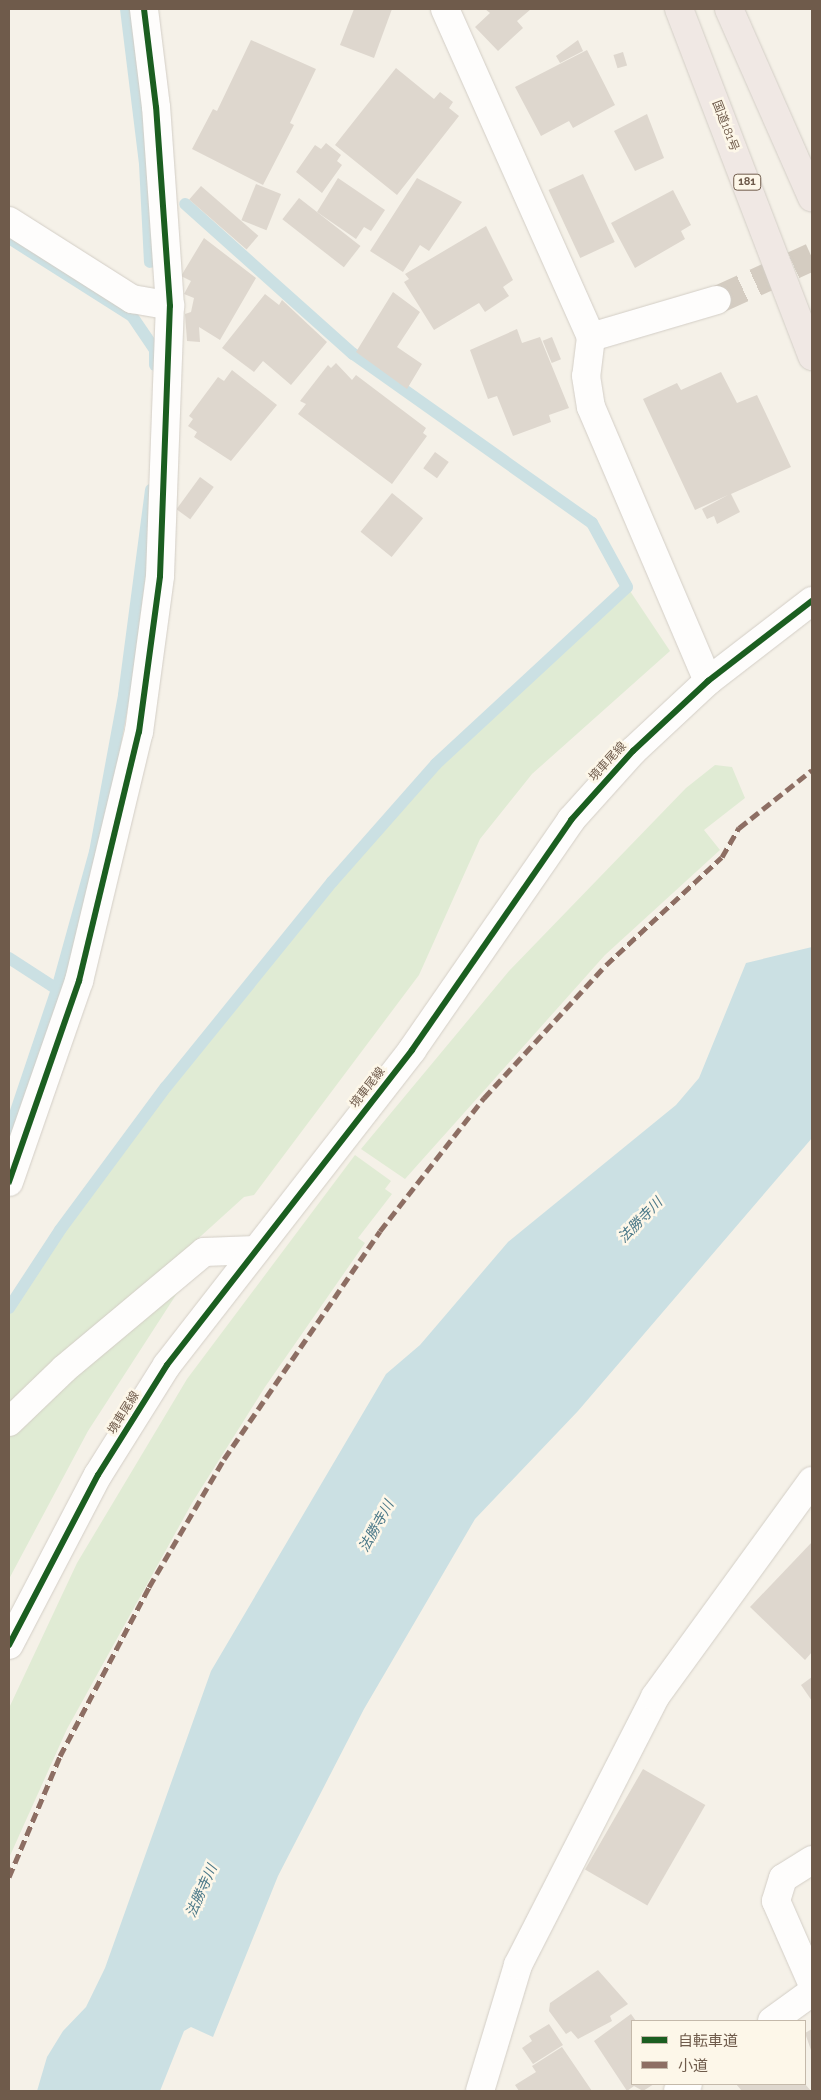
<!DOCTYPE html>
<meta charset="utf-8">
<style>
body{margin:0}
#map{position:relative;width:821px;height:2100px;overflow:hidden;background:#f5f1e8;font-family:Raleway,"Noto Sans JP",sans-serif}
div>[style]{position:absolute}
[style*='--x']{left:calc(var(--x)*1px);top:calc(var(--y)*1px);width:calc(var(--w)*1px);rotate:calc(var(--a)*1deg)}
.green>*{inset:0;background:#e0ebd4}
.water>*{inset:0;background:#cbe0e3}
.stream>*{height:12px;margin:-6px;padding:0 6px;transform-origin:6px;border-radius:6px;background:#cbe0e3}
.building>*{inset:0;background:#ded7ce;transform-origin:0 0}
.street-tunnel>*{height:28px;margin-top:-14px;transform-origin:0;background:repeating-linear-gradient(90deg,#d4ccc1 0 28px,transparent 0 42px)}
.roads{filter:drop-shadow(0 0 1px #d3cec6) drop-shadow(0 0 1px #d3cec6)}
.street>*{height:28px;margin:-14px;padding:0 14px;transform-origin:14px;border-radius:14px;background:#fefdfc}
.secondary>*{height:28px;margin:-14px;padding:0 14px;transform-origin:14px;border-radius:14px;background:#fefdfc}
.highway>*{height:28px;margin:-14px;padding:0 14px;transform-origin:14px;border-radius:14px;background:#f0e8e4}
.quiet>*{height:5px;margin-top:-2.5px;transform-origin:0;background:repeating-linear-gradient(90deg,#8d6e63 0 10px,transparent 0 15px)}
.cycleway>*{height:6px;margin:-3px;padding:0 3px;transform-origin:3px;border-radius:3px;background:#1b5e20}
span{translate:-50% -50%;white-space:nowrap;text-align:center;line-height:1.15;-webkit-text-stroke:5px #fdf7e9;paint-order:stroke}
.shield-label span{padding:1px 4px;background:#fdf7e9;border:1px solid;border-radius:4px;-webkit-text-stroke-width:0}
.shield-label{font-size:11px;color:#6f5b4b;font-weight:700}
.street-label{font-size:12px;color:#6f5b4b}
.water-label{font-size:14px;color:#4b7888;font-style:italic}
.frame{position:absolute;inset:0;border:10px solid #6f5b4b;pointer-events:none}
.legend{position:absolute;left:631px;top:2020px;width:175px;height:65px;box-sizing:border-box;background:#fdf7e9;border:1px solid #c4b9aa;margin:0;padding:6px 9px;list-style:none;font-size:15px;color:#6f5b4b}
.legend li{display:flex;align-items:center;gap:10px;height:25px}
.legend b{width:25px;border:1px solid #c4b9aa}
</style>
<div id="map">
<div class="green">
<i style="clip-path:polygon(628px 588px,670px 651px,532px 774px,480px 839px,419px 975px,254px 1195px,244px 1197px,9px 1410px,9px 1314px,64px 1229px,178px 1076px,271px 959px,439px 766px)"></i>
<i style="clip-path:polygon(715px 765px,732px 767px,745px 798px,704px 830px,720px 850px,605px 955px,405px 1179px,361px 1149px,509px 971px,686px 788px)"></i>
<i style="clip-path:polygon(355px 1155px,391px 1181px,385px 1189px,392px 1194px,358px 1238px,365px 1243px,265px 1387px,192px 1503px,67px 1729px,9px 1858px,9px 1708px,77px 1563px,187px 1379px)"></i>
<i style="clip-path:polygon(183px 1284px,88px 1431px,9px 1579px,9px 1432px)"></i>
</div>
<div class="water">
<i style="clip-path:polygon(812px 947px,812px 1138px,578px 1411px,475px 1519px,364px 1709px,278px 1876px,213px 2037px,191px 2027px,184px 2031px,160px 2091px,37px 2091px,47px 2057px,63px 2031px,86px 2007px,105px 1968px,211px 1671px,386px 1374px,420px 1345px,508px 1242px,676px 1105px,699px 1078px,746px 963px)"></i>
</div>
<div class="stream">
<i style="--x:126;--y:9;--w:156;--a:83"></i>
<i style="--x:145;--y:164;--w:98;--a:87.1"></i>
<i style="--x:9;--y:238;--w:146;--a:32.4"></i>
<i style="--x:132;--y:316;--w:41;--a:55.9"></i>
<i style="--x:155;--y:350;--w:15;--a:90"></i>
<i style="--x:9;--y:958;--w:57;--a:32.9"></i>
<i style="--x:9;--y:1132;--w:151;--a:-71.4"></i>
<i style="--x:57;--y:989;--w:142;--a:-74.5"></i>
<i style="--x:95;--y:852;--w:160;--a:-79.5"></i>
<i style="--x:124;--y:695;--w:207;--a:-82.5"></i>
<i style="--x:9;--y:1308;--w:93;--a:-56.8"></i>
<i style="--x:60;--y:1230;--w:178;--a:-53.5"></i>
<i style="--x:166;--y:1087;--w:264;--a:-51"></i>
<i style="--x:332;--y:882;--w:157;--a:-48.6"></i>
<i style="--x:436;--y:764;--w:260;--a:-42.8"></i>
<i style="--x:627;--y:587;--w:73;--a:-118.7"></i>
<i style="--x:592;--y:523;--w:293;--a:-144.7"></i>
<i style="--x:353;--y:354;--w:225;--a:-138.2"></i>
</div>
<div class="building">
<i style="clip-path:polygon(354px 9px,392px 9px,374px 58px,340px 45px)"></i>
<i style="clip-path:polygon(485px 9px,531px 9px,517px 21px,523px 28px,498px 51px,475px 27px,490px 13px)"></i>
<i style="clip-path:polygon(251px 40px,316px 69px,290px 123px,294px 125px,263px 185px,192px 149px,213px 109px,217px 111px)"></i>
<i style="clip-path:polygon(578px 40px,583px 51px,560px 63px,556px 56px)"></i>
<i style="clip-path:polygon(587px 50px,615px 105px,573px 128px,569px 121px,541px 136px,515px 87px)"></i>
<i style="left:623px;top:52px;width:14px;height:10px;rotate:73deg"></i>
<i style="clip-path:polygon(396px 68px,434px 99px,440px 92px,453px 102px,449px 108px,459px 116px,397px 195px,335px 145px)"></i>
<i style="clip-path:polygon(647px 114px,664px 158px,635px 171px,614px 131px)"></i>
<i style="clip-path:polygon(326px 143px,341px 155px,337px 161px,342px 165px,322px 193px,296px 172px,315px 145px,321px 149px)"></i>
<i style="left:583px;top:174px;width:75px;height:38px;rotate:65deg"></i>
<i style="clip-path:polygon(338px 178px,385px 210px,371px 231px,364px 227px,356px 239px,317px 212px)"></i>
<i style="clip-path:polygon(417px 178px,462px 202px,429px 251px,420px 245px,403px 272px,370px 251px)"></i>
<i style="left:256px;top:184px;width:27px;height:39px;rotate:22deg"></i>
<i style="left:201px;top:186px;width:76px;height:18px;rotate:41deg"></i>
<i style="clip-path:polygon(673px 190px,691px 225px,681px 231px,685px 239px,635px 268px,611px 223px)"></i>
<i style="left:299px;top:198px;width:78px;height:27px;rotate:38deg"></i>
<i style="clip-path:polygon(486px 226px,513px 280px,503px 287px,509px 296px,485px 312px,479px 303px,434px 330px,404px 282px,409px 279px,405px 274px)"></i>
<i style="clip-path:polygon(204px 238px,256px 278px,220px 340px,199px 327px,200px 342px,187px 341px,185px 314px,191px 312px,194px 298px,184px 294px,191px 281px,181px 276px)"></i>
<i style="clip-path:polygon(393px 292px,420px 312px,397px 347px,422px 364px,407px 389px,356px 352px)"></i>
<i style="clip-path:polygon(265px 294px,279px 305px,282px 300px,327px 342px,291px 385px,263px 361px,254px 372px,222px 348px)"></i>
<i style="clip-path:polygon(517px 329px,522px 343px,540px 337px,569px 408px,549px 415px,551px 422px,513px 436px,497px 396px,488px 399px,470px 350px)"></i>
<i style="left:552px;top:337px;width:24px;height:10px;rotate:68deg"></i>
<i style="clip-path:polygon(336px 363px,352px 380px,356px 375px,426px 428px,423px 433px,427px 436px,392px 484px,298px 414px,306px 404px,300px 401px,328px 365px,331px 368px)"></i>
<i style="clip-path:polygon(232px 370px,277px 405px,231px 461px,194px 437px,197px 432px,188px 426px,193px 419px,189px 416px,218px 377px,224px 381px)"></i>
<i style="clip-path:polygon(721px 372px,737px 403px,757px 395px,791px 467px,731px 494px,740px 512px,717px 524px,714px 516px,707px 519px,702px 509px,728px 495px,695px 510px,643px 399px,677px 383px,681px 390px)"></i>
<i style="left:435px;top:452px;width:17px;height:20px;rotate:36deg"></i>
<i style="left:200px;top:477px;width:17px;height:40px;rotate:36deg"></i>
<i style="left:392px;top:493px;width:40px;height:50px;rotate:39deg"></i>
<i style="clip-path:polygon(812px 1542px,812px 1652px,805px 1660px,750px 1607px)"></i>
<i style="clip-path:polygon(812px 1677px,812px 1701px,801px 1685px)"></i>
<i style="left:643px;top:1769px;width:72px;height:116px;rotate:30deg"></i>
<i style="clip-path:polygon(598px 1970px,628px 2004px,610px 2016px,612px 2021px,578px 2039px,571px 2031px,566px 2034px,549px 2011px,550px 2003px)"></i>
<i style="clip-path:polygon(631px 2014px,636px 2021px,632px 2021px,632px 2084px,654px 2084px,643px 2091px,634px 2086px,627px 2091px,594px 2041px)"></i>
<i style="clip-path:polygon(549px 2024px,563px 2045px,533px 2064px,522px 2048px,532px 2041px,529px 2036px)"></i>
<i style="clip-path:polygon(812px 2029px,812px 2053px,805px 2033px)"></i>
<i style="clip-path:polygon(562px 2047px,592px 2091px,519px 2091px,515px 2085px,536px 2072px,532px 2066px)"></i>
<i style="clip-path:polygon(736px 2084px,805px 2084px,811px 2091px,742px 2091px)"></i>
</div>
<div class="street-tunnel">
<i style="--x:717;--y:300;--w:104;--a:-24.4"></i>
</div>
<div class="roads">
<div class="street">
<i style="--x:445;--y:9;--w:359;--a:66"></i>
<i style="--x:591;--y:337;--w:39;--a:97"></i>
<i style="--x:586;--y:376;--w:31;--a:81"></i>
<i style="--x:591;--y:407;--w:298;--a:66.9"></i>
<i style="--x:9;--y:221;--w:146;--a:32.4"></i>
<i style="--x:132;--y:299;--w:39;--a:10"></i>
<i style="--x:591;--y:337;--w:131;--a:-16.4"></i>
<i style="--x:9;--y:1182;--w:213;--a:-70.8"></i>
<i style="--x:79;--y:981;--w:256;--a:-76.5"></i>
<i style="--x:139;--y:732;--w:157;--a:-82.3"></i>
<i style="--x:160;--y:576;--w:270;--a:-87.9"></i>
<i style="--x:170;--y:306;--w:199;--a:-94"></i>
<i style="--x:156;--y:107;--w:99;--a:-97"></i>
<i style="--x:9;--y:1422;--w:76;--a:-43.9"></i>
<i style="--x:64;--y:1369;--w:182;--a:-39.9"></i>
<i style="--x:204;--y:1252;--w:52;--a:-2.2"></i>
<i style="--x:812;--y:1860;--w:34;--a:148"></i>
<i style="--x:783;--y:1878;--w:24;--a:107"></i>
<i style="--x:776;--y:1901;--w:90;--a:66.3"></i>
<i style="--x:772;--y:2021;--w:49;--a:-35.9"></i>
<i style="--x:480;--y:2091;--w:132;--a:-73.2"></i>
<i style="--x:518;--y:1965;--w:301;--a:-62.9"></i>
<i style="--x:655;--y:1697;--w:267;--a:-54"></i>
<i style="--x:678;--y:2091;--w:12;--a:-35"></i>
</div>
<div class="secondary">
<i style="--x:9;--y:1645;--w:192;--a:-62.4"></i>
<i style="--x:98;--y:1475;--w:130;--a:-57.9"></i>
<i style="--x:167;--y:1365;--w:399;--a:-52.1"></i>
<i style="--x:412;--y:1050;--w:280;--a:-55.3"></i>
<i style="--x:571;--y:820;--w:93;--a:-48.1"></i>
<i style="--x:633;--y:751;--w:103;--a:-43"></i>
<i style="--x:708;--y:681;--w:131;--a:-37.6"></i>
</div>
<div class="highway">
<i style="--x:679;--y:9;--w:372;--a:69"></i>
<i style="--x:729;--y:9;--w:206;--a:66.2"></i>
</div>
</div>
<div class="quiet">
<i style="--x:9;--y:1877;--w:131;--a:-67.1"></i>
<i style="--x:60;--y:1756;--w:191;--a:-62.2"></i>
<i style="--x:149;--y:1587;--w:148;--a:-59.6"></i>
<i style="--x:224;--y:1459;--w:276;--a:-55.6"></i>
<i style="--x:380;--y:1231;--w:169;--a:-52"></i>
<i style="--x:484;--y:1098;--w:180;--a:-47.5"></i>
<i style="--x:606;--y:965;--w:158;--a:-43"></i>
<i style="--x:722;--y:857;--w:34;--a:-60"></i>
<i style="--x:739;--y:828;--w:93;--a:-38.5"></i>
</div>
<div class="cycleway">
<i style="--x:9;--y:1182;--w:213;--a:-70.8"></i>
<i style="--x:79;--y:981;--w:256;--a:-76.5"></i>
<i style="--x:139;--y:732;--w:157;--a:-82.3"></i>
<i style="--x:160;--y:576;--w:270;--a:-87.9"></i>
<i style="--x:170;--y:306;--w:199;--a:-94"></i>
<i style="--x:156;--y:107;--w:99;--a:-97"></i>
<i style="--x:9;--y:1645;--w:192;--a:-62.4"></i>
<i style="--x:98;--y:1475;--w:130;--a:-57.9"></i>
<i style="--x:167;--y:1365;--w:399;--a:-52.1"></i>
<i style="--x:412;--y:1050;--w:280;--a:-55.3"></i>
<i style="--x:571;--y:820;--w:93;--a:-48.1"></i>
<i style="--x:633;--y:751;--w:103;--a:-43"></i>
<i style="--x:708;--y:681;--w:131;--a:-37.6"></i>
</div>
<div class="shield-label">
<span style="left:747px;top:182px">181</span>
</div>
<div class="street-label">
<span style="left:725px;top:126px;rotate:69deg">国道181号</span>
<span style="left:608px;top:762px;rotate:-47deg">境車尾線</span>
<span style="left:368px;top:1088px;rotate:-52deg">境車尾線</span>
<span style="left:124px;top:1413px;rotate:-58deg">境車尾線</span>
</div>
<div class="water-label">
<span style="left:640px;top:1220px;rotate:-46deg">法勝寺川</span>
<span style="left:376px;top:1526px;rotate:-61deg">法勝寺川</span>
<span style="left:201px;top:1891px;rotate:-66deg">法勝寺川</span>
</div>
<div class="frame"></div>
<ul class="legend">
<li><b style="height:6px;background:#1b5e20"></b>自転車道</li>
<li><b style="height:6px;background:#8d6e63"></b>小道</li>
</ul>
</div>
